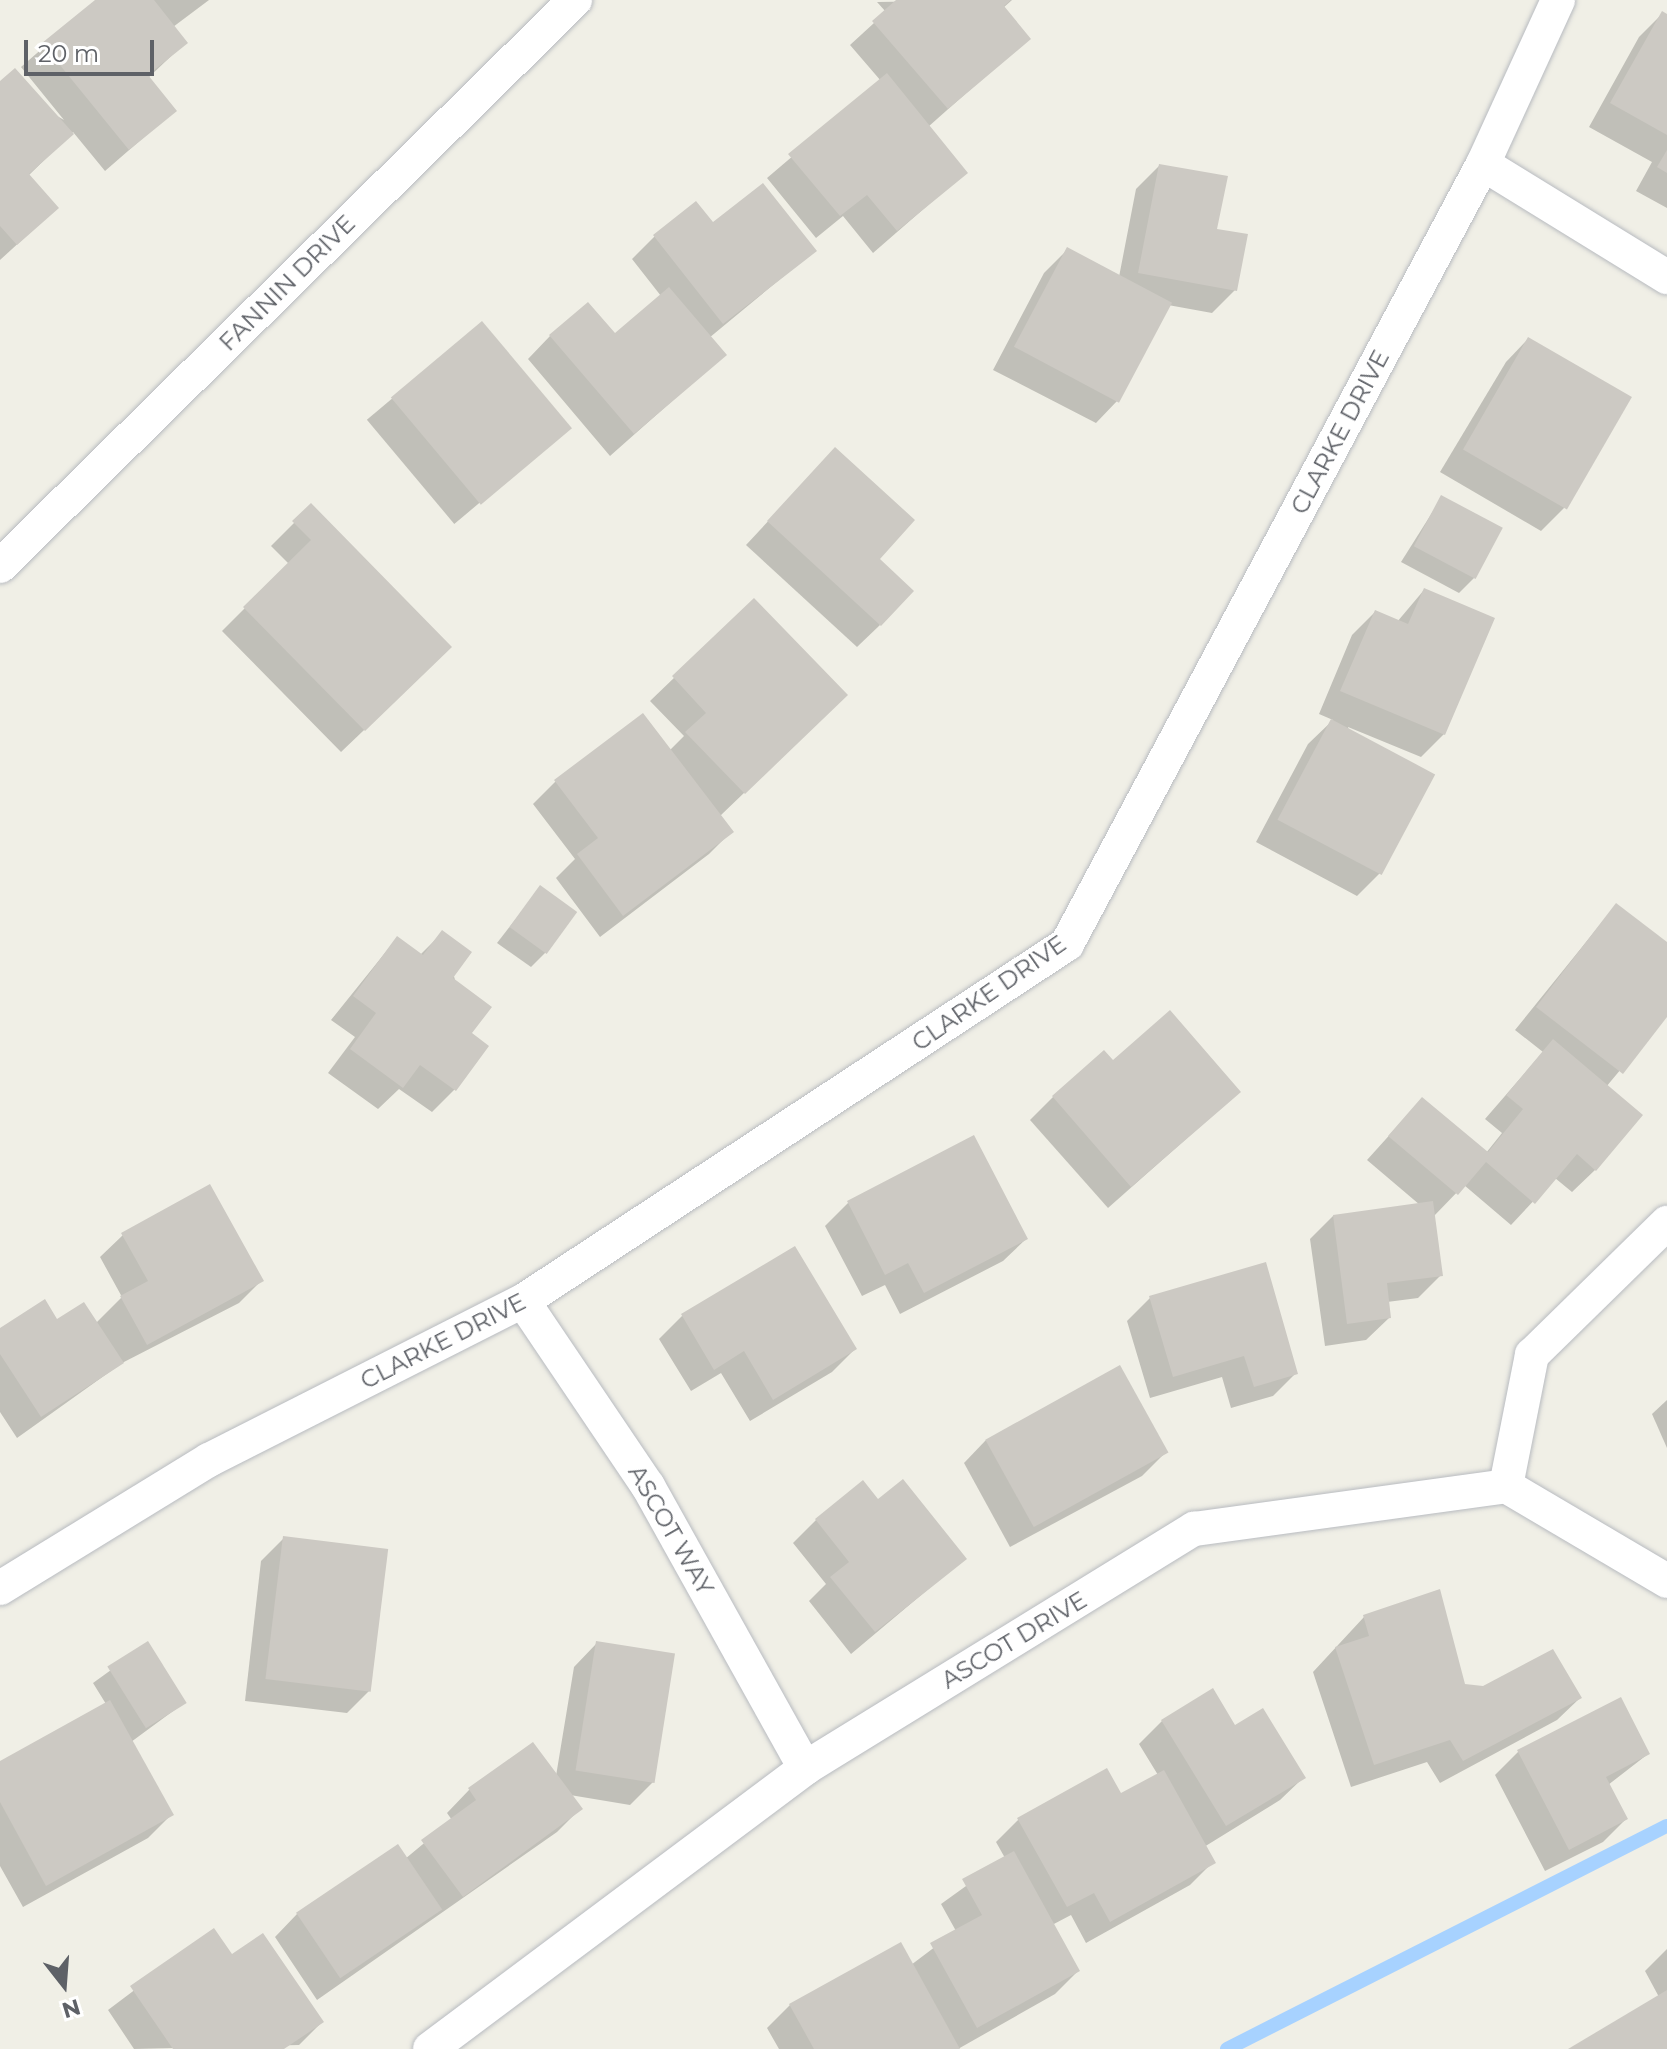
<!DOCTYPE html>
<style>
body{margin:0}
#map{position:relative;width:1667px;height:2049px;overflow:hidden;background:#f0efe6;font-family:Montserrat,sans-serif}
div>[style]{position:absolute}
[style*='--x']{left:calc(var(--x)*1px);top:calc(var(--y)*1px);width:calc(var(--w)*1px);rotate:calc(var(--a)*1deg)}
.shadow>*{inset:0;background:#0003;transform-origin:0 0}
.stream>*{height:14px;margin:-7px;padding:0 7px;transform-origin:7px;border-radius:7px;background:#a7d2ff}
.building>*{inset:0;background:#ccc9c3;transform-origin:0 0}
.roads{filter:drop-shadow(0 0 2px #b8bbc0) drop-shadow(0 0 2px #b8bbc0)}
.street>*{height:34px;margin:-17px;padding:0 17px;transform-origin:17px;border-radius:17px;background:#fff}
span{translate:-50% -50%;white-space:nowrap;text-align:center;line-height:1.15;-webkit-text-stroke:6px #fff;paint-order:stroke}
.street-label{font-size:24px;color:#5e6167}
.north{position:absolute;left:24px;top:1945px;width:80px;height:80px;-webkit-text-stroke:6px #fff;paint-order:stroke;rotate:163deg;font-size:22px;font-weight:700;line-height:32px;text-align:center;color:#5e6167}
.north::after{content:'';display:block;margin:auto;width:28px;height:36px;background:#5e6167;clip-path:polygon(50% 0,100% 100%,50% 72%,0 100%)}
.scale{position:absolute;left:24px;top:40px;width:130px;height:36px;box-sizing:border-box;border:4px solid #5e6167;border-top:0;padding-left:10px;font-size:24px;line-height:28px;white-space:nowrap;color:#5e6167;-webkit-text-stroke:6px #fff;paint-order:stroke}
</style>
<div id="map">
<div class="shadow">
<i style="clip-path:polygon(98px 0,209px 0,173px 27px,186px 42px,148px 78px,174px 111px,105px 171px,73px 132px,28px 176px,57px 208px,0 260px,0 83px,64px 120px,21px 67px)"></i>
<i style="clip-path:polygon(1012px 0,1003px 8px,1028px 38px,928px 127px,966px 172px,873px 253px,843px 216px,816px 238px,767px 178px,881px 81px,850px 45px,886px 12px,877px 2px)"></i>
<i style="clip-path:polygon(1662px 14px,1667px 16px,1667px 208px,1636px 191px,1652px 162px,1589px 127px,1639px 37px)"></i>
<i style="clip-path:polygon(1159px 166px,1215px 230px,1235px 290px,1212px 313px,1168px 305px,1118px 400px,1096px 423px,993px 370px,1044px 273px,1067px 250px,1119px 277px,1136px 189px)"></i>
<i style="clip-path:polygon(713px 225px,814px 251px,709px 338px,724px 355px,610px 456px,528px 359px,550px 336px,614px 336px,661px 296px,632px 259px,655px 236px)"></i>
<i style="left:481px;top:324px;width:136px;height:149px;rotate:50deg"></i>
<i style="clip-path:polygon(1528px 339px,1564px 508px,1541px 531px,1440px 472px,1506px 362px)"></i>
<i style="clip-path:polygon(813px 473px,880px 625px,857px 647px,746px 545px)"></i>
<i style="clip-path:polygon(1442px 497px,1475px 577px,1459px 593px,1401px 562px)"></i>
<i style="clip-path:polygon(311px 506px,427px 670px,341px 752px,222px 631px,289px 564px,271px 546px)"></i>
<i style="clip-path:polygon(1424px 590px,1444px 734px,1421px 757px,1348px 727px,1380px 873px,1357px 896px,1256px 842px,1308px 744px,1333px 720px,1319px 714px,1352px 635px,1375px 612px,1397px 622px)"></i>
<i style="clip-path:polygon(754px 601px,822px 718px,720px 816px,731px 832px,709px 854px,600px 937px,556px 878px,575px 859px,533px 804px,556px 781px,669px 751px,684px 736px,650px 701px)"></i>
<i style="clip-path:polygon(540px 888px,546px 952px,531px 967px,497px 943px)"></i>
<i style="clip-path:polygon(1616px 905px,1667px 945px,1667px 1014px,1606px 1087px,1595px 1170px,1572px 1192px,1555px 1178px,1511px 1225px,1464px 1185px,1433px 1217px,1441px 1275px,1418px 1298px,1387px 1302px,1389px 1318px,1366px 1340px,1325px 1346px,1310px 1239px,1333px 1216px,1420px 1205px,1367px 1160px,1422px 1099px,1486px 1153px,1502px 1133px,1485px 1119px,1543px 1052px,1515px 1030px)"></i>
<i style="clip-path:polygon(442px 933px,470px 1034px,455px 1089px,432px 1112px,399px 1089px,378px 1109px,328px 1073px,355px 1037px,331px 1020px,397px 938px,420px 955px)"></i>
<i style="clip-path:polygon(1113px 1063px,1239px 1092px,1108px 1208px,1030px 1120px,1053px 1097px)"></i>
<i style="clip-path:polygon(848px 1203px,1026px 1239px,1003px 1261px,900px 1314px,885px 1285px,862px 1296px,825px 1226px)"></i>
<i style="clip-path:polygon(123px 1235px,262px 1280px,239px 1303px,122px 1363px,17px 1438px,0 1412px,0 1330px,96px 1323px,122px 1297px,100px 1257px)"></i>
<i style="clip-path:polygon(1150px 1298px,1296px 1373px,1273px 1396px,1231px 1408px,1222px 1377px,1150px 1398px,1127px 1321px)"></i>
<i style="clip-path:polygon(682px 1316px,855px 1349px,832px 1372px,750px 1421px,721px 1373px,691px 1391px,659px 1339px)"></i>
<i style="clip-path:polygon(1667px 1400px,1667px 1448px,1652px 1414px)"></i>
<i style="clip-path:polygon(986px 1440px,1165px 1453px,1142px 1476px,1010px 1547px,964px 1463px)"></i>
<i style="clip-path:polygon(878px 1501px,964px 1559px,851px 1654px,809px 1601px,826px 1584px,793px 1543px,816px 1520px)"></i>
<i style="clip-path:polygon(284px 1538px,370px 1690px,347px 1713px,245px 1701px,261px 1561px)"></i>
<i style="clip-path:polygon(1364px 1617px,1464px 1686px,1580px 1698px,1557px 1720px,1440px 1783px,1427px 1762px,1351px 1787px,1313px 1672px)"></i>
<i style="clip-path:polygon(147px 1644px,184px 1703px,131px 1742px,171px 1815px,148px 1838px,23px 1907px,0 1866px,0 1763px,106px 1704px,93px 1683px)"></i>
<i style="clip-path:polygon(596px 1644px,653px 1782px,630px 1805px,570px 1795px,580px 1809px,557px 1832px,317px 2000px,275px 1937px,297px 1914px,405px 1859px,452px 1820px,447px 1813px,469px 1790px,556px 1776px,574px 1667px)"></i>
<i style="clip-path:polygon(1162px 1721px,1235px 1727px,1303px 1778px,1280px 1800px,1204px 1847px,1213px 1862px,1190px 1885px,1086px 1943px,1071px 1915px,1052px 1925px,1078px 1971px,1055px 1994px,958px 2049px,779px 2049px,767px 2028px,790px 2005px,911px 1965px,956px 1931px,941px 1904px,1005px 1858px,996px 1842px,1019px 1819px,1120px 1796px,1158px 1775px,1139px 1744px)"></i>
<i style="clip-path:polygon(1518px 1752px,1648px 1754px,1608px 1785px,1626px 1819px,1603px 1842px,1545px 1871px,1495px 1775px)"></i>
<i style="clip-path:polygon(213px 1931px,231px 1956px,322px 2022px,299px 2045px,134px 2049px,108px 2010px)"></i>
<i style="clip-path:polygon(1667px 1949px,1667px 2049px,1572px 2049px,1659px 1997px,1645px 1971px)"></i>
</div>
<div class="stream">
<i style="--x:1227;--y:2049;--w:493;--a:-26.9"></i>
</div>
<div class="building">
<i style="clip-path:polygon(95px 0,154px 0,188px 43px,148px 75px,177px 111px,129px 150px,42px 43px)"></i>
<i style="clip-path:polygon(896px 0,1011px 0,1004px 6px,1031px 39px,948px 109px,872px 21px)"></i>
<i style="clip-path:polygon(1662px 11px,1667px 14px,1667px 135px,1610px 103px)"></i>
<i style="clip-path:polygon(15px 68px,74px 134px,29px 174px,59px 208px,17px 245px,0 226px,0 81px)"></i>
<i style="clip-path:polygon(887px 73px,968px 173px,897px 231px,867px 195px,840px 216px,788px 154px)"></i>
<i style="clip-path:polygon(1667px 150px,1667px 173px,1657px 167px)"></i>
<i style="clip-path:polygon(1159px 164px,1228px 176px,1217px 229px,1248px 234px,1237px 291px,1138px 273px)"></i>
<i style="clip-path:polygon(763px 183px,817px 251px,723px 324px,653px 235px,696px 201px,713px 222px)"></i>
<i style="left:1067px;top:247px;width:119px;height:113px;rotate:28deg"></i>
<i style="clip-path:polygon(669px 287px,727px 355px,634px 434px,549px 335px,588px 302px,615px 333px)"></i>
<i style="left:482px;top:321px;width:140px;height:119px;rotate:50deg"></i>
<i style="left:1528px;top:337px;width:120px;height:130px;rotate:30deg"></i>
<i style="clip-path:polygon(835px 447px,915px 520px,880px 559px,914px 591px,881px 626px,767px 521px)"></i>
<i style="left:1441px;top:495px;width:70px;height:58px;rotate:28deg"></i>
<i style="clip-path:polygon(311px 503px,452px 647px,365px 731px,243px 607px,311px 540px,292px 521px)"></i>
<i style="clip-path:polygon(1424px 588px,1495px 618px,1445px 735px,1340px 691px,1375px 610px,1408px 624px)"></i>
<i style="clip-path:polygon(754px 598px,848px 695px,745px 794px,685px 732px,706px 713px,672px 676px)"></i>
<i style="clip-path:polygon(643px 713px,734px 832px,623px 916px,577px 854px,598px 838px,554px 780px)"></i>
<i style="left:1331px;top:719px;width:118px;height:114px;rotate:28deg"></i>
<i style="left:540px;top:885px;width:46px;height:52px;rotate:36deg"></i>
<i style="clip-path:polygon(1616px 903px,1667px 942px,1667px 1017px,1623px 1074px,1536px 1007px)"></i>
<i style="clip-path:polygon(442px 930px,472px 952px,453px 978px,492px 1007px,472px 1033px,489px 1046px,456px 1091px,420px 1065px,403px 1088px,350px 1049px,376px 1013px,353px 996px,397px 936px,423px 955px)"></i>
<i style="clip-path:polygon(1170px 1010px,1241px 1092px,1131px 1187px,1052px 1096px,1104px 1050px,1113px 1060px)"></i>
<i style="clip-path:polygon(1553px 1039px,1643px 1115px,1596px 1171px,1577px 1154px,1535px 1204px,1486px 1162px,1458px 1195px,1388px 1136px,1422px 1097px,1488px 1152px,1523px 1109px,1506px 1095px)"></i>
<i style="clip-path:polygon(974px 1135px,1028px 1239px,924px 1293px,908px 1263px,885px 1275px,847px 1201px)"></i>
<i style="clip-path:polygon(210px 1184px,264px 1281px,147px 1345px,120px 1296px,148px 1281px,121px 1233px)"></i>
<i style="clip-path:polygon(1433px 1201px,1443px 1276px,1387px 1283px,1391px 1318px,1347px 1324px,1333px 1215px)"></i>
<i style="clip-path:polygon(795px 1246px,857px 1349px,773px 1400px,744px 1351px,714px 1370px,681px 1314px)"></i>
<i style="clip-path:polygon(1266px 1262px,1298px 1374px,1254px 1387px,1244px 1356px,1173px 1377px,1149px 1296px)"></i>
<i style="clip-path:polygon(45px 1299px,57px 1319px,84px 1302px,124px 1363px,41px 1417px,0 1354px,0 1328px)"></i>
<i style="left:1120px;top:1365px;width:100px;height:154px;rotate:61deg"></i>
<i style="clip-path:polygon(903px 1479px,967px 1559px,875px 1632px,830px 1577px,849px 1562px,815px 1519px,863px 1480px,878px 1499px)"></i>
<i style="left:283px;top:1536px;width:106px;height:144px;rotate:7deg"></i>
<i style="clip-path:polygon(1440px 1589px,1465px 1684px,1483px 1686px,1553px 1649px,1582px 1698px,1463px 1761px,1450px 1740px,1374px 1765px,1335px 1647px,1369px 1636px,1363px 1615px)"></i>
<i style="left:148px;top:1641px;width:73px;height:48px;rotate:58deg"></i>
<i style="left:596px;top:1641px;width:80px;height:131px;rotate:9deg"></i>
<i style="clip-path:polygon(1213px 1688px,1235px 1725px,1263px 1708px,1306px 1778px,1226px 1826px,1161px 1720px)"></i>
<i style="clip-path:polygon(1621px 1697px,1650px 1754px,1606px 1777px,1628px 1819px,1569px 1850px,1517px 1750px)"></i>
<i style="clip-path:polygon(110px 1700px,174px 1815px,46px 1886px,0 1802px,0 1761px)"></i>
<i style="clip-path:polygon(533px 1742px,583px 1809px,463px 1897px,421px 1840px,476px 1800px,468px 1788px)"></i>
<i style="clip-path:polygon(1107px 1768px,1121px 1793px,1164px 1770px,1216px 1863px,1110px 1922px,1094px 1893px,1067px 1907px,1017px 1818px)"></i>
<i style="left:398px;top:1844px;width:79px;height:123px;rotate:56deg"></i>
<i style="clip-path:polygon(1014px 1851px,1080px 1971px,977px 2028px,930px 1943px,982px 1915px,962px 1879px)"></i>
<i style="clip-path:polygon(214px 1928px,232px 1954px,263px 1933px,324px 2022px,284px 2049px,173px 2049px,130px 1986px)"></i>
<i style="clip-path:polygon(901px 1942px,960px 2049px,814px 2049px,789px 2004px)"></i>
<i style="clip-path:polygon(1667px 1990px,1667px 2049px,1568px 2049px)"></i>
</div>
<div class="roads">
<div class="street">
<i style="--x:1483;--y:164;--w:216;--a:31.6"></i>
<i style="--x:0;--y:566;--w:807;--a:-44.55"></i>
<i style="--x:523;--y:1301;--w:223;--a:56"></i>
<i style="--x:648;--y:1486;--w:323;--a:60.9"></i>
<i style="--x:1506;--y:1486;--w:134;--a:-78.8"></i>
<i style="--x:1532;--y:1355;--w:189;--a:-44.4"></i>
<i style="--x:0;--y:1588;--w:245;--a:-31.5"></i>
<i style="--x:209;--y:1460;--w:352;--a:-26.9"></i>
<i style="--x:523;--y:1301;--w:651;--a:-33.27"></i>
<i style="--x:1067;--y:944;--w:884;--a:-61.93"></i>
<i style="--x:1483;--y:164;--w:180;--a:-65.4"></i>
<i style="--x:430;--y:2049;--w:469;--a:-36.8"></i>
<i style="--x:805;--y:1768;--w:457;--a:-31.6"></i>
<i style="--x:1194;--y:1529;--w:315;--a:-7.8"></i>
<i style="--x:1506;--y:1486;--w:187;--a:30.5"></i>
</div>
</div>
<div class="street-label">
<span style="left:287px;top:283px;rotate:-45deg">FANNIN DRIVE</span>
<span style="left:1340px;top:432px;rotate:-62deg">CLARKE DRIVE</span>
<span style="left:989px;top:993px;rotate:-35deg">CLARKE DRIVE</span>
<span style="left:443px;top:1341px;rotate:-27deg">CLARKE DRIVE</span>
<span style="left:671px;top:1530px;rotate:60deg">ASCOT WAY</span>
<span style="left:1014px;top:1640px;rotate:-31deg">ASCOT DRIVE</span>
</div>
<div class="north">N</div>
<div class="scale">20 m</div>
</div>
